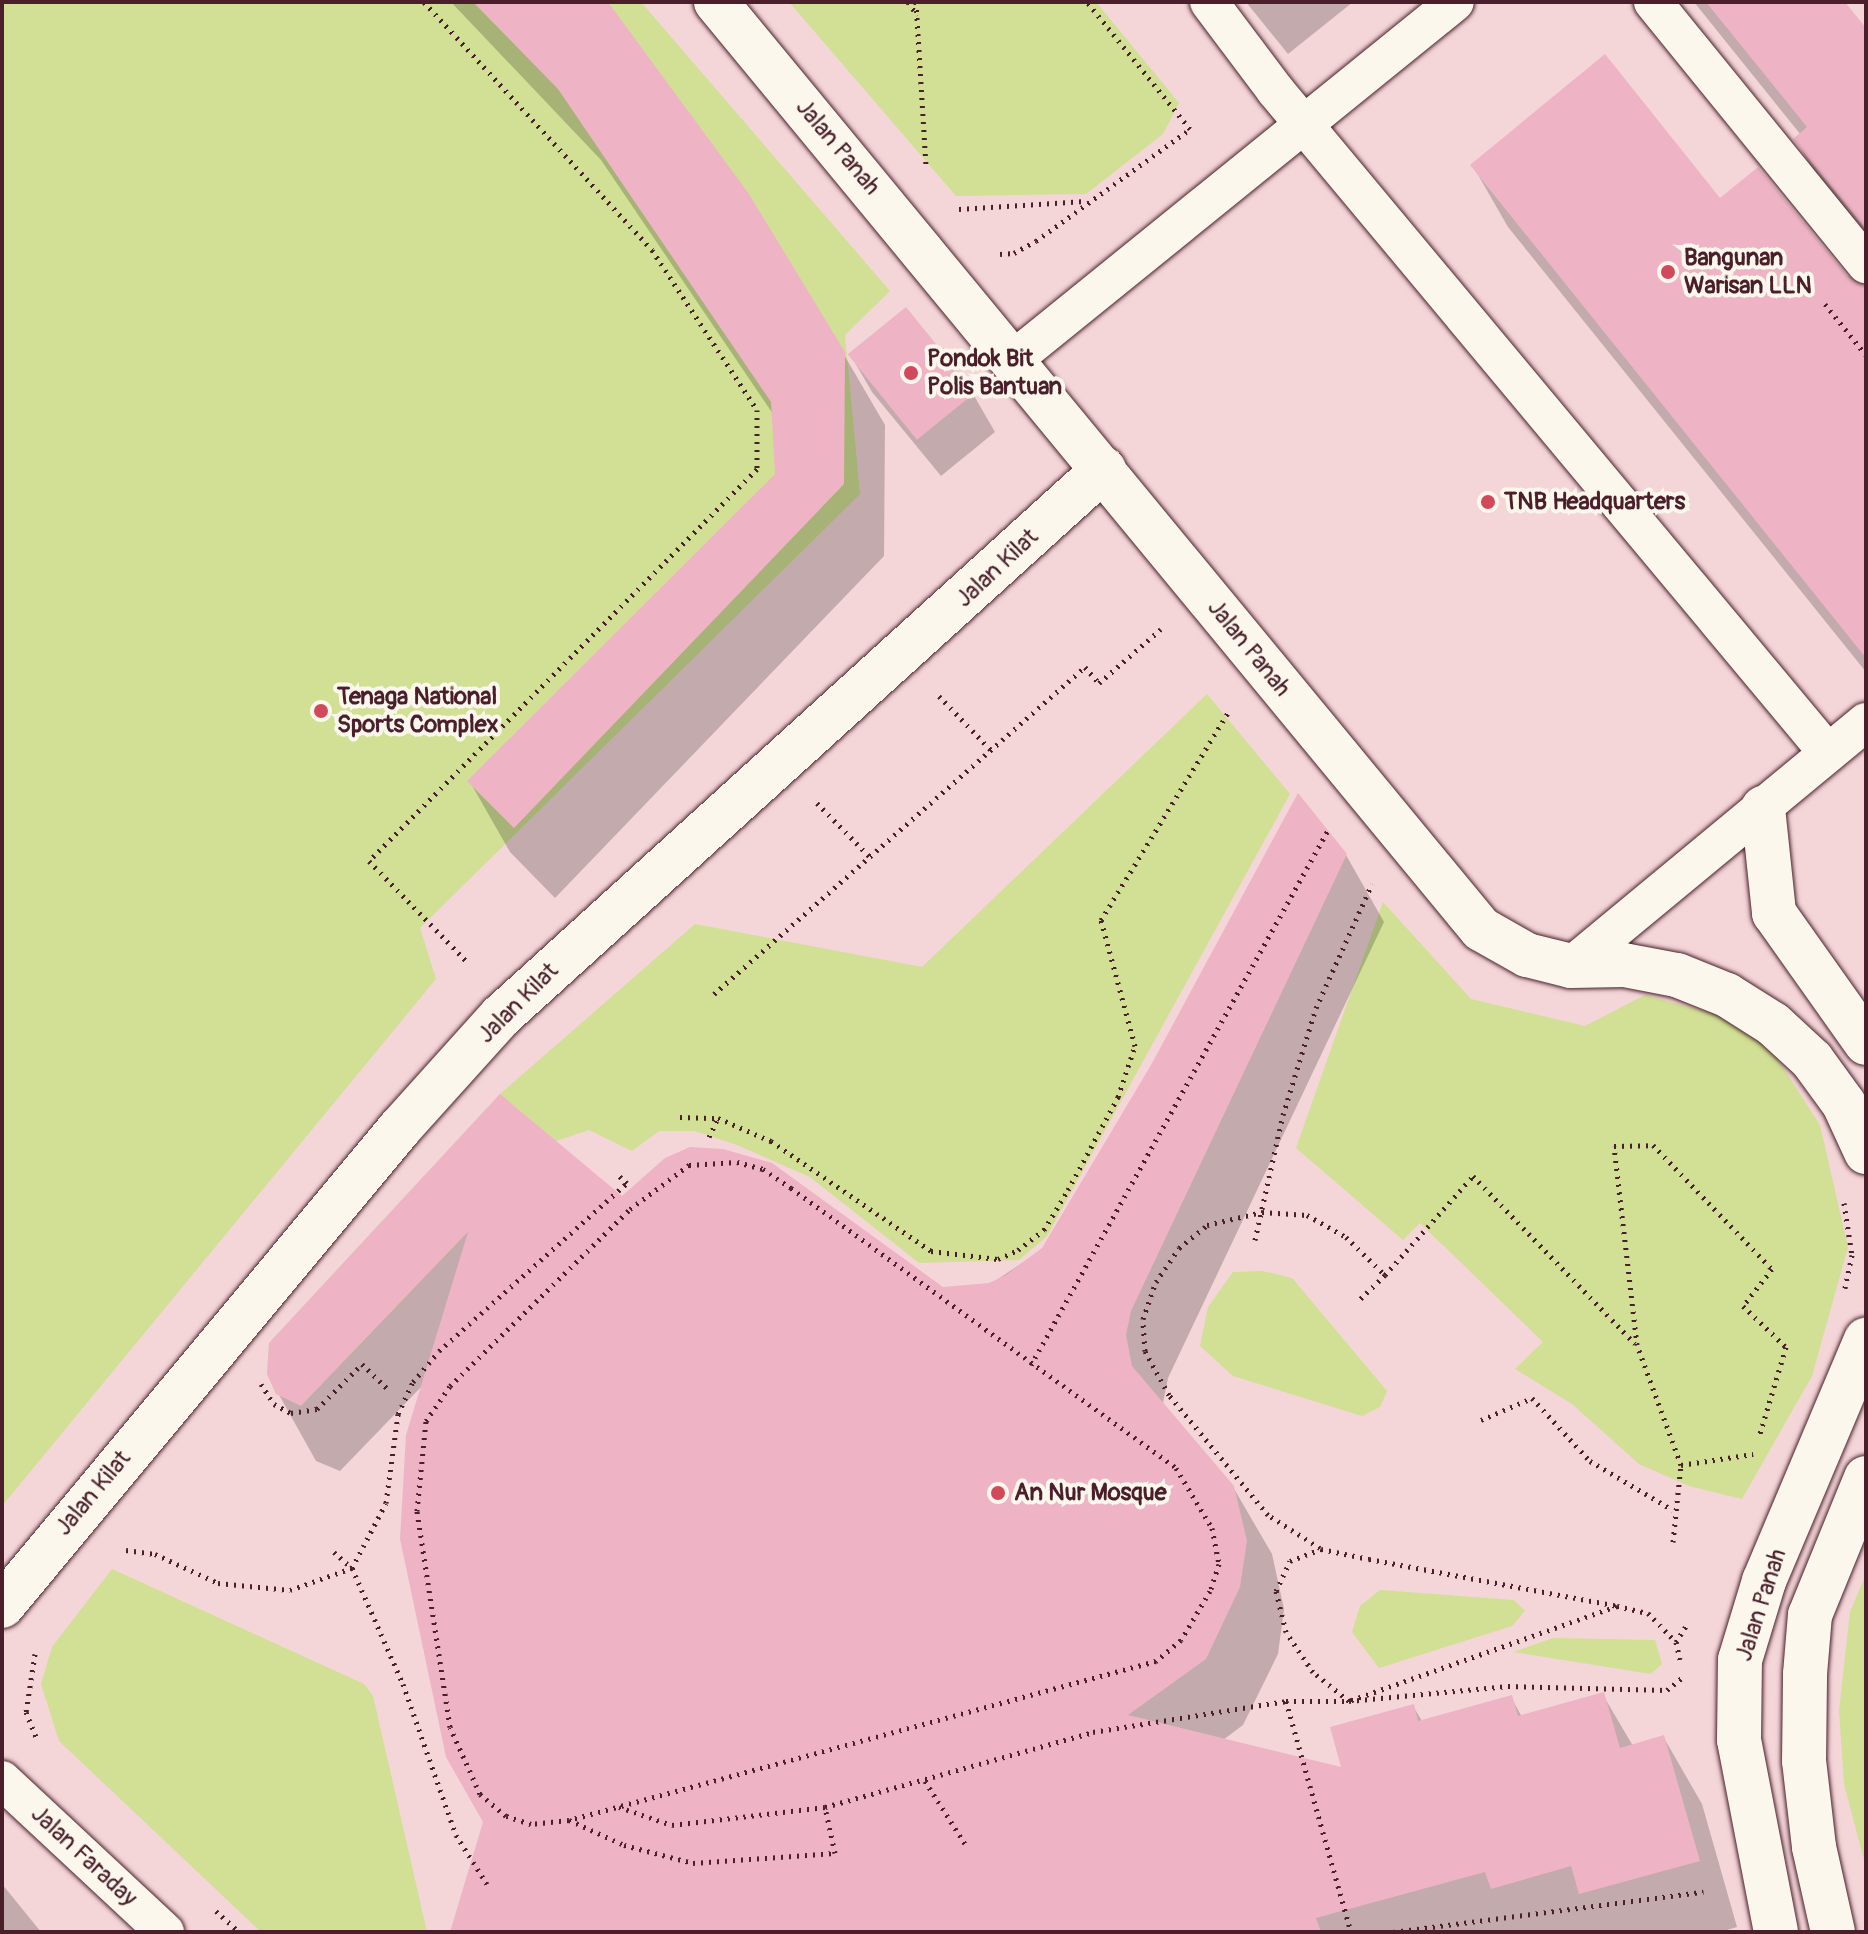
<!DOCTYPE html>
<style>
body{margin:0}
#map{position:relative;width:1868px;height:1934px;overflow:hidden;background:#f7e3e0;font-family:Pangolin,sans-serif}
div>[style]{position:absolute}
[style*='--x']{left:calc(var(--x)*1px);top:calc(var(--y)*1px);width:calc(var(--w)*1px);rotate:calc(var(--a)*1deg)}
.built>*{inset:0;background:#f4d5d8;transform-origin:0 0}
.green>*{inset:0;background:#d1e094}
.shadow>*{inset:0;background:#0003}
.building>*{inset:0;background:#eeb4c5;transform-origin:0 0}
.path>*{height:5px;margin-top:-2.5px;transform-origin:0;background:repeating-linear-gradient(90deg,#4a1f2b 0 2px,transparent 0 8px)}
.roads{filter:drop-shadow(0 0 2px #4a1f2b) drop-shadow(0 0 2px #4a1f2b)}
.lane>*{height:38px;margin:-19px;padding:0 19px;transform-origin:19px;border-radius:19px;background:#fbf7ec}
.street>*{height:44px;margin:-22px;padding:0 22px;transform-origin:22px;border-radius:22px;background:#fbf7ec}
.dots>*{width:22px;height:22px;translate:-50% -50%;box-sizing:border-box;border:4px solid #fbf7ec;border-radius:50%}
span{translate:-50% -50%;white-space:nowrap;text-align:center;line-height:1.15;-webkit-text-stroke:8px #fbf7ec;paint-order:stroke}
.street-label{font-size:24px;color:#4a1f2b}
.poi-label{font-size:24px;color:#4a1f2b;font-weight:700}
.left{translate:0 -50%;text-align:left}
.frame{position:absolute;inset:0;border:4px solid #4a1f2b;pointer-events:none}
</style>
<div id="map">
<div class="built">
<i style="left:2px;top:2px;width:1864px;height:1930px"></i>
</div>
<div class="green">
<i style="clip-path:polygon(2px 2px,641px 2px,890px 291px,845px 335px,860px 494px,420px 928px,436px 979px,2px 1506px)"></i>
<i style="clip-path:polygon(789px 2px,1096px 2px,1179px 103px,1163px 134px,1086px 194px,956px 196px)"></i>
<i style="clip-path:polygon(1207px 694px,1290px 794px,1047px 1236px,1019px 1260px,919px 1263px,810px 1177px,737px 1145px,695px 1131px,659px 1131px,632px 1151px,589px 1130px,556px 1141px,307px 1400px,291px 1401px,276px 1394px,267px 1374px,269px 1343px,500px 1094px,695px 924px,922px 967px)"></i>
<i style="clip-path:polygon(1383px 902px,1471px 999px,1585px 1026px,1645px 995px,1726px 1017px,1773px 1052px,1820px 1125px,1848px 1247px,1812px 1376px,1742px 1499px,1689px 1486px,1639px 1464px,1572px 1404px,1515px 1369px,1543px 1342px,1420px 1223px,1403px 1240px,1296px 1148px)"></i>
<i style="clip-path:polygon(1262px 1271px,1292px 1278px,1387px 1391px,1380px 1407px,1362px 1416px,1233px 1376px,1200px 1346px,1208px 1307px,1233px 1272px)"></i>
<i style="clip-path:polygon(112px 1569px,364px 1684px,373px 1696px,427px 1932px,261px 1932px,59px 1741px,41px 1684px,52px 1647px)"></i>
<i style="clip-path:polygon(1866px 1574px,1866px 1868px,1844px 1784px,1839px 1711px,1850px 1612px)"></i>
<i style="clip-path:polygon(1380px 1590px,1514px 1600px,1525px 1611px,1512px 1626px,1379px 1668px,1352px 1632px,1360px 1606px)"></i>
<i style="clip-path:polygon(1553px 1638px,1655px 1640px,1662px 1664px,1651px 1674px,1513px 1652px)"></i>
</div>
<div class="shadow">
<i style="clip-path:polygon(451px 2px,605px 2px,843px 353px,885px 425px,884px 556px,555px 898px,510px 852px,470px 782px,777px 475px,773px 414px,601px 160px)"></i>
<i style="clip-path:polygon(1246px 2px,1353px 2px,1288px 54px)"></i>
<i style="clip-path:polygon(1694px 2px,1843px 2px,1866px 31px,1866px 244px,1831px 200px,1795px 139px,1801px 135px)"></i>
<i style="clip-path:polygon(1473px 166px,1720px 200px,1866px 287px,1866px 672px,1508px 227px)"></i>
<i style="clip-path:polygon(850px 354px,973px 394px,995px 432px,941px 476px,872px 392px)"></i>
<i style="clip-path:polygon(1346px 855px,1384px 922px,1168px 1378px,1163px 1403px,1233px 1487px,1272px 1554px,1284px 1609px,1278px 1654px,1243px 1725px,1223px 1740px,1344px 1770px,1413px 1706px,1422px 1721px,1511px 1697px,1522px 1717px,1603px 1695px,1633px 1746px,1664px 1738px,1702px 1804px,1737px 1927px,1720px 1932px,452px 1932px,486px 1822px,423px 1385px,340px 1471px,316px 1461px,278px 1393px,500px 1097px,622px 1199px,942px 1289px,989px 1285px,1043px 1249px)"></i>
<i style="clip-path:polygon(2px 1884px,41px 1932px,2px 1932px)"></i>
</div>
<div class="building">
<i style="clip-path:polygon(473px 2px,608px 2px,749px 194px,845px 352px,844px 484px,514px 828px,467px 781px,775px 474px,771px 402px,558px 89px)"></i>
<i style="clip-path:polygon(1706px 2px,1845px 2px,1866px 28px,1866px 229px,1793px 139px,1807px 127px)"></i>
<i style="clip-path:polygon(1605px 54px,1720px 198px,1758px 167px,1849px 278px,1866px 285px,1866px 658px,1470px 165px)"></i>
<i style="left:906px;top:307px;width:110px;height:75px;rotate:51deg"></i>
<i style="clip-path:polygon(1298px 793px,1347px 854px,1131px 1311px,1126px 1335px,1132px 1366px,1234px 1486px,1247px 1541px,1240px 1587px,1206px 1659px,1128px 1715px,1341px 1767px,1330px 1727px,1414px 1704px,1418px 1721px,1512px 1695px,1518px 1716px,1604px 1692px,1620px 1748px,1664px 1735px,1700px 1861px,1579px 1894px,1571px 1866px,1491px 1889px,1485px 1872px,1316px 1918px,1321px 1932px,450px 1932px,483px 1822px,446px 1757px,400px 1539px,406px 1435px,468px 1232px,301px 1406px,276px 1394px,267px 1374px,269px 1343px,500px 1094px,622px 1196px,665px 1158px,690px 1147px,723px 1149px,772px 1163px,943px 1287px,989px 1283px,1006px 1275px,1042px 1248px,1151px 1065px)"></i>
</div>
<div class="path">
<i style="--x:424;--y:2;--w:337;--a:47.4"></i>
<i style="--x:652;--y:250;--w:191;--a:56.7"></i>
<i style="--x:757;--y:410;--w:59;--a:90"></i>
<i style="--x:757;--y:469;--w:552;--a:134.71"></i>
<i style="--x:369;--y:861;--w:144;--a:45.8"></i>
<i style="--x:908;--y:2;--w:16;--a:55"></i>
<i style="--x:916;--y:2;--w:164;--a:86.5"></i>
<i style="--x:959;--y:209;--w:126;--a:-3.6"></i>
<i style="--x:1000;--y:254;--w:14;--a:-4"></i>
<i style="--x:1014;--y:253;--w:25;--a:-29"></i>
<i style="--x:1036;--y:241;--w:190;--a:-36"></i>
<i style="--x:1190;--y:129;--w:164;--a:-129"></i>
<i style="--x:1825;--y:304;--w:65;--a:51.2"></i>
<i style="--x:939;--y:696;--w:75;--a:46.1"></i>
<i style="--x:817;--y:803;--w:76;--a:45.5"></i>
<i style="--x:714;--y:994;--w:495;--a:-41.4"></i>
<i style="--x:1085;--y:667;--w:21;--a:49"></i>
<i style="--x:1099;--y:683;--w:82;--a:-41.1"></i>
<i style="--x:680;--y:1117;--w:38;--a:2"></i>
<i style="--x:718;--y:1118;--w:58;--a:23.5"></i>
<i style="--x:771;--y:1141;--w:194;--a:34.5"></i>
<i style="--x:931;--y:1251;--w:67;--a:6.8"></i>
<i style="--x:998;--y:1259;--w:22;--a:-24"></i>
<i style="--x:1018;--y:1250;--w:33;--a:-38"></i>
<i style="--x:1044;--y:1230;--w:47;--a:-59"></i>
<i style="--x:1068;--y:1190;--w:106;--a:-61.7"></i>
<i style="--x:1118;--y:1097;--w:54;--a:-71.6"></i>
<i style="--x:1135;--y:1046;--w:131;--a:-105.1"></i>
<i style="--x:1101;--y:920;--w:243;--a:-58.5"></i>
<i style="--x:709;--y:1137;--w:21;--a:-65"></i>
<i style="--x:737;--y:1162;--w:27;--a:15"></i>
<i style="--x:763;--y:1169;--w:34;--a:34"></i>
<i style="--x:791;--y:1188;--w:476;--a:36"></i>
<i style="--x:1176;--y:1468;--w:70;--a:59"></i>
<i style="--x:1212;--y:1528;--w:37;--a:79"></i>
<i style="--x:1219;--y:1564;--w:28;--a:108"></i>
<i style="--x:1210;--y:1591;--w:57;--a:120.6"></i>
<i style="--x:1181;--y:1640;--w:33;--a:140"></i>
<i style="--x:1156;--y:1661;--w:608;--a:164.84"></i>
<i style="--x:569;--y:1820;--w:38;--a:174"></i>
<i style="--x:531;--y:1824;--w:26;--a:-162"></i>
<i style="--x:506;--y:1816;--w:34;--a:-140"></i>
<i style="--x:480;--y:1794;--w:73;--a:-114.1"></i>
<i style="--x:450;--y:1727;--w:219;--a:-98.7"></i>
<i style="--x:417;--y:1511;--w:90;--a:-84.3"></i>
<i style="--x:426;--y:1421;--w:42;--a:-55.6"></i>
<i style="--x:450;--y:1386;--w:252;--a:-44.5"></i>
<i style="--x:630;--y:1209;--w:74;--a:-36.7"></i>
<i style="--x:689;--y:1165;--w:48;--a:-3.6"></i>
<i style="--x:1844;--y:1203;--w:53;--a:81.3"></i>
<i style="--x:1852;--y:1255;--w:34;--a:102"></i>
<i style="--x:1255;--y:1240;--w:128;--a:-77.4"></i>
<i style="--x:1283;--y:1115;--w:112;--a:-72.9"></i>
<i style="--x:1316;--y:1008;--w:136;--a:-65.7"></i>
<i style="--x:1385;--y:1275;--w:132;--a:-48.4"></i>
<i style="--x:1473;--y:1176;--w:233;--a:46"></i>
<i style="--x:1031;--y:1365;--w:612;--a:-60.96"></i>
<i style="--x:261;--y:1384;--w:24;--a:57"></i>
<i style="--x:274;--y:1404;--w:19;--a:28"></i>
<i style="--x:291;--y:1413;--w:26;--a:-9"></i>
<i style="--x:317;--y:1409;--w:64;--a:-45"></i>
<i style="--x:362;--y:1364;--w:39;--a:44"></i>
<i style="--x:1481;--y:1420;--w:56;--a:-23.3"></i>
<i style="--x:1532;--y:1398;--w:86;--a:47.4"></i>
<i style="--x:1590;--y:1461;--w:96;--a:30.6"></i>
<i style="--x:1681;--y:1465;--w:73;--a:-8.7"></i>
<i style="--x:1673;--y:1542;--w:77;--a:-84.1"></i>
<i style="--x:1681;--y:1465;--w:128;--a:-110.1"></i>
<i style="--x:1637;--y:1345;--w:200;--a:-96.6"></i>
<i style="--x:1614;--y:1146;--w:39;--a:-1"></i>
<i style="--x:1653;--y:1145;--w:172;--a:46.2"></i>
<i style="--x:1772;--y:1269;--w:47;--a:128.1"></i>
<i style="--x:1743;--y:1306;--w:59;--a:43.6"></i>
<i style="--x:1786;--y:1347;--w:94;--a:106.7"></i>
<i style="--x:1320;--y:1548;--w:62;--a:-147.6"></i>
<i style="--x:1268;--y:1515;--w:156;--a:-129.5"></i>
<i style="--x:1169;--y:1395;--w:50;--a:-118.6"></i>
<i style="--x:1145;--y:1351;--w:32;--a:-94"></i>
<i style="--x:1143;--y:1319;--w:39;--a:-71"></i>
<i style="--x:1156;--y:1282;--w:41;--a:-55.9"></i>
<i style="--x:1179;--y:1248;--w:36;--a:-39"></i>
<i style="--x:1207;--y:1225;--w:57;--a:-13.3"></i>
<i style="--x:1262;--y:1212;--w:45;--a:3.8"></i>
<i style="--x:1307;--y:1215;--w:45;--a:29.4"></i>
<i style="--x:1346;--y:1237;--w:54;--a:44.3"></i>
<i style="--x:1385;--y:1275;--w:39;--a:136"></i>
<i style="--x:126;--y:1550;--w:29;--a:8"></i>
<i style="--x:155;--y:1554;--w:69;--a:24.7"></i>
<i style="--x:218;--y:1583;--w:72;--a:5.6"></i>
<i style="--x:290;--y:1590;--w:66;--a:-19.5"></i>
<i style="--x:352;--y:1568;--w:127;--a:66.3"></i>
<i style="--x:403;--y:1684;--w:160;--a:70.7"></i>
<i style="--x:456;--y:1835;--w:58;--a:57.7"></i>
<i style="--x:334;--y:1552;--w:24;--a:42"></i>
<i style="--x:352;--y:1568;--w:73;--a:-62.4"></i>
<i style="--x:386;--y:1503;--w:90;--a:-82.3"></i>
<i style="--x:398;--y:1414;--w:35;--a:-65"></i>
<i style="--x:413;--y:1382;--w:40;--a:-50"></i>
<i style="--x:439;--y:1351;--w:252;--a:-41.8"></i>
<i style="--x:627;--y:1183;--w:12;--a:-138"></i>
<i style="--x:1617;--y:1606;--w:284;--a:160.5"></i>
<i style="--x:1349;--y:1701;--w:46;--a:-141.1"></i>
<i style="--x:1313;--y:1672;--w:48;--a:-124"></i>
<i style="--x:1286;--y:1632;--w:42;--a:-103.7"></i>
<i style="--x:1276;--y:1591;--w:33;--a:-65"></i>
<i style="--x:1290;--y:1561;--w:33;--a:-21"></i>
<i style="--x:1321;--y:1549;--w:49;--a:11.8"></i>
<i style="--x:1369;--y:1559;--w:252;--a:10.7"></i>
<i style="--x:1617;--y:1606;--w:32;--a:13"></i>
<i style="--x:1648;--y:1613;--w:40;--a:46"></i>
<i style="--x:1676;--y:1642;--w:18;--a:77"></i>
<i style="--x:1676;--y:1642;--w:22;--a:-58"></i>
<i style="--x:35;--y:1654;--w:59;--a:98.8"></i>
<i style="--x:26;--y:1712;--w:27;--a:68"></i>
<i style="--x:1286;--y:1701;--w:240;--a:74.3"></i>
<i style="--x:925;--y:1781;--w:78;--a:57.5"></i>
<i style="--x:619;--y:1807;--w:56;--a:18.8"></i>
<i style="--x:672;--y:1825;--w:154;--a:-6.7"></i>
<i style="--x:569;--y:1820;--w:60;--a:24.4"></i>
<i style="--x:624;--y:1845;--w:71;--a:14.6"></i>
<i style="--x:693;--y:1863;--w:142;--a:-4"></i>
<i style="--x:835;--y:1853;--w:47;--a:-102.3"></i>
<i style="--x:825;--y:1807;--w:278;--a:-15.6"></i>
<i style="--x:1093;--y:1732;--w:195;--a:-9.1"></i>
<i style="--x:1286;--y:1701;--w:63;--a:0"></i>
<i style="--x:1349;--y:1701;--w:160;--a:-5.4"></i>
<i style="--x:1508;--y:1686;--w:159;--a:1.4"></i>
<i style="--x:1667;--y:1690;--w:21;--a:-39"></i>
<i style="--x:216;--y:1911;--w:31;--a:42"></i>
<i style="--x:1393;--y:1932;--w:313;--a:-7.4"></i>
</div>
<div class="roads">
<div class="lane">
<i style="--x:1209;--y:2;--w:110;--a:53.1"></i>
<i style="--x:1275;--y:90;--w:863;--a:50.17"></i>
<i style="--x:1653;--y:2;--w:338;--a:50.9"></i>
<i style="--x:1014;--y:359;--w:567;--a:-38.99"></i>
<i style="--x:1571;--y:966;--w:383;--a:-39.6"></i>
<i style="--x:2;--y:1780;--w:223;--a:43"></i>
</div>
<div class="street">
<i style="--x:716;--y:2;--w:1202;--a:50.47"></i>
<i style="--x:1481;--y:929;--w:53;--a:29.5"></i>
<i style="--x:1527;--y:955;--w:45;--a:14"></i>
<i style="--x:1571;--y:966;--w:53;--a:-1.1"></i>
<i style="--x:1624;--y:965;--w:54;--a:10.7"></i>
<i style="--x:1677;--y:975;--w:54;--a:21.8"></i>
<i style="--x:1727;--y:995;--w:54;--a:32.2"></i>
<i style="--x:1773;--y:1024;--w:53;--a:42.7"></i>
<i style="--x:1812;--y:1060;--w:54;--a:54"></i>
<i style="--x:1844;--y:1104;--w:53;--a:65.4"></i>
<i style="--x:1763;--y:808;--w:106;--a:84"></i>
<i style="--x:1774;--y:913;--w:159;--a:54.7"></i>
<i style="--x:2;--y:1606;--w:622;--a:-50.22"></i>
<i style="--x:400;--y:1128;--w:151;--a:-48"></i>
<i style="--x:501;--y:1016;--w:814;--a:-42.21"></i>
<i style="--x:1776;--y:1932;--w:196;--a:-100.9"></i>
<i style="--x:1739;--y:1740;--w:80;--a:-89.3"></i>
<i style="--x:1740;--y:1660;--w:83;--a:-73.1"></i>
<i style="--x:1764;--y:1581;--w:262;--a:-67.1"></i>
<i style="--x:1833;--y:1932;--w:87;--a:-102.6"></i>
<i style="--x:1814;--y:1847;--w:87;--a:-96.6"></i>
<i style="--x:1804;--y:1761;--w:87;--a:-89.3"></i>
<i style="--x:1805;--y:1674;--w:59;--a:-85.2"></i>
<i style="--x:1810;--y:1615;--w:148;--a:-67.8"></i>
</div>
</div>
<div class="dots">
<i style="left:1668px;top:272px;background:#d1495b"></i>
<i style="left:911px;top:373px;background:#d1495b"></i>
<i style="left:1488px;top:502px;background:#d1495b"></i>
<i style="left:321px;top:711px;background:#d1495b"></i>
<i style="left:998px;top:1493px;background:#d1495b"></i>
</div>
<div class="street-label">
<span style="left:838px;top:147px;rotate:50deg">Jalan Panah</span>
<span style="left:997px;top:568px;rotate:-43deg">Jalan Kilat</span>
<span style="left:1249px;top:648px;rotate:51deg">Jalan Panah</span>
<span style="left:518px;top:1003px;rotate:-45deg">Jalan Kilat</span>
<span style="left:93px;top:1493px;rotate:-50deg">Jalan Kilat</span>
<span style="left:1761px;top:1605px;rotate:-72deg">Jalan Panah</span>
<span style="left:84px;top:1856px;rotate:43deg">Jalan Faraday</span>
</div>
<div class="poi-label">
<span class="left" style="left:1684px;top:272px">Bangunan<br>Warisan LLN</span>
<span class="left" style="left:927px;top:373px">Pondok Bit<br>Polis Bantuan</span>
<span class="left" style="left:1504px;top:502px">TNB Headquarters</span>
<span class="left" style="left:337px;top:711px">Tenaga National<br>Sports Complex</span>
<span class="left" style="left:1014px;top:1493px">An Nur Mosque</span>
</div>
<div class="frame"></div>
</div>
